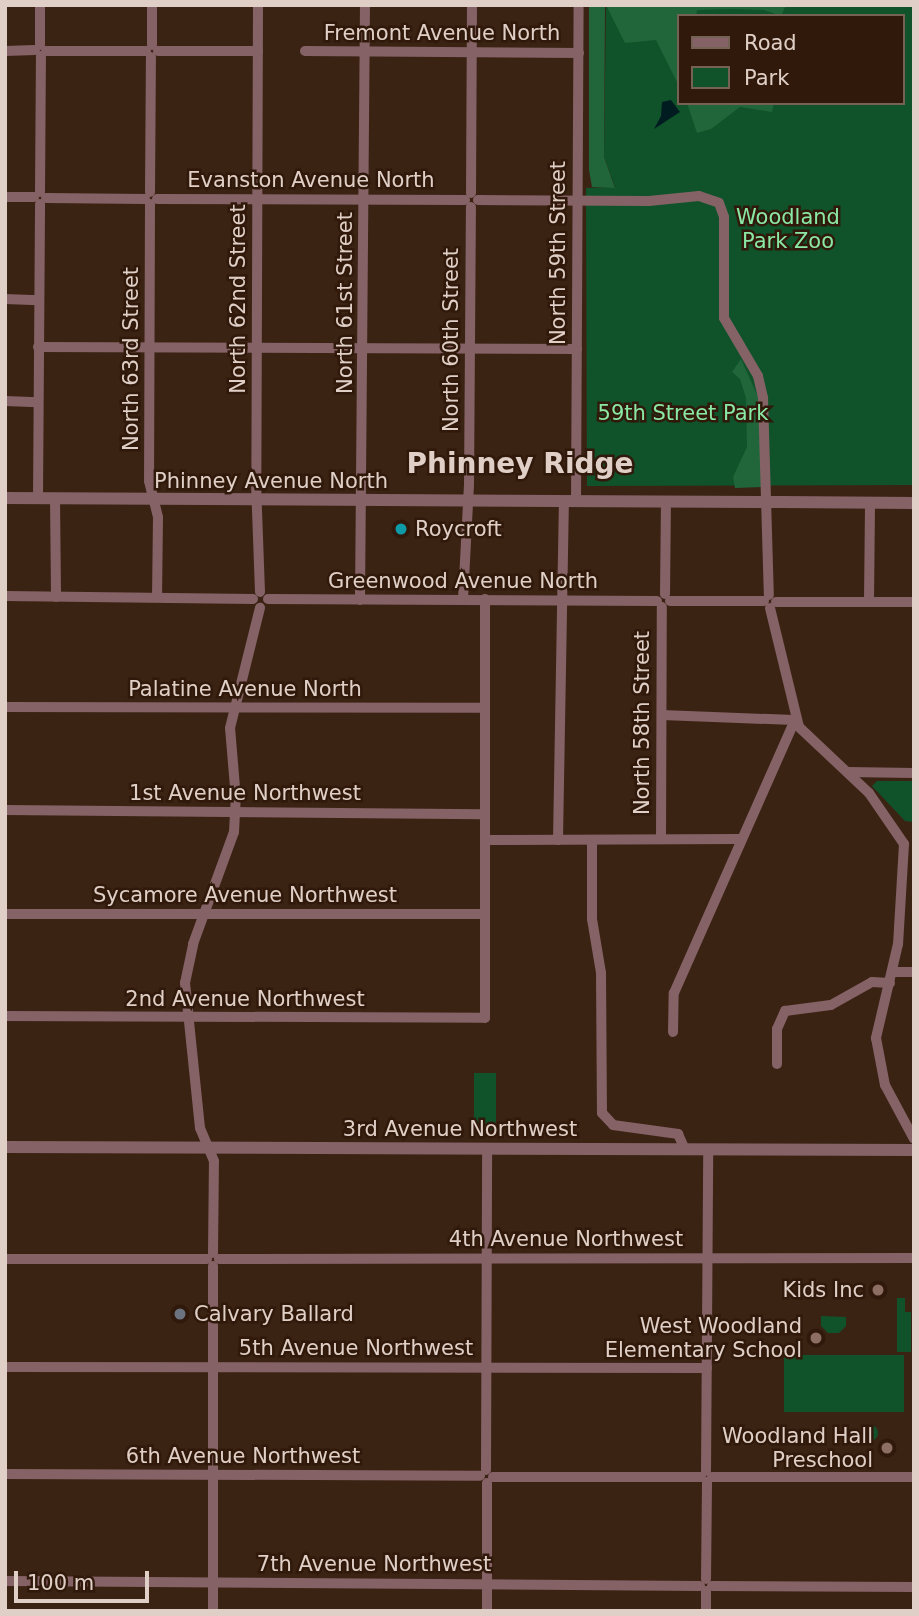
<!DOCTYPE html>
<style>
body{margin:0}
#map{position:relative;width:919px;height:1616px;overflow:hidden;background:#3b2314;font-family:"DejaVu Sans",sans-serif}
div>[style]{position:absolute}
[style*='--x']{left:calc(var(--x)*1px);top:calc(var(--y)*1px);width:calc(var(--w)*1px);rotate:calc(var(--a)*1deg)}
.green>*{inset:0;background:#10522a;transform-origin:0 0}
.round{border-radius:50%}
.forest>*{inset:0;background:#21663a}
.water>*{inset:0;background:#001c21}
.minor>*{height:10px;margin:-5px;padding:0 5px;transform-origin:5px;border-radius:5px;background:#856266}
.tertiary>*{height:12px;margin:-6px;padding:0 6px;transform-origin:6px;border-radius:6px;background:#856266}
.tertiary-bridge>*{height:12px;margin:-6px;padding:0 6px;transform-origin:6px;border-radius:6px;background:#856266}
.dots>*{width:19px;height:19px;translate:-50% -50%;box-sizing:border-box;border:4px solid #30190a;border-radius:50%}
span{translate:-50% -50%;white-space:nowrap;text-align:center;line-height:1.15;-webkit-text-stroke:5px #30190a;paint-order:stroke}
.street-label{font-size:21px;color:#e0cfc6}
.park-label{font-size:21px;color:#8ae8a5}
.poi-label{font-size:21px;color:#e0cfc6}
.left{translate:0 -50%;text-align:left}
.right{translate:-100% -50%;text-align:right}
.district-label{font-size:28px;color:#e0cfc6;font-weight:700}
.frame{position:absolute;inset:0;border:7px solid #e0cfc6;pointer-events:none}
.legend{position:absolute;left:677px;top:14px;width:228px;height:91px;box-sizing:border-box;background:#30190a;border:2px solid #766255;margin:0;padding:9px 12px;list-style:none;font-size:21px;color:#e0cfc6}
.legend li{display:flex;align-items:center;gap:14px;height:35px}
.legend b{width:35px;border:2px solid #766255}
.scale{position:absolute;left:14px;top:1571px;width:135px;height:32px;box-sizing:border-box;border:4px solid #e0cfc6;border-top:0;padding-left:9px;font-size:21px;line-height:24px;white-space:nowrap;color:#e0cfc6;-webkit-text-stroke:5px #30190a;paint-order:stroke}
</style>
<div id="map">
<div class="green">
<i style="clip-path:polygon(evenodd,606px 5px,914px 5px,914px 485px,587px 486px,586px 188px,615px 187px,604px 157px,606px 5px,679px 16px,903px 16px,903px 103px,679px 103px,679px 16px)"></i>
<i style="clip-path:polygon(877px 781px,914px 781px,914px 822px,905px 821px,872px 786px)"></i>
<i style="left:474px;top:1073px;width:22px;height:57px"></i>
<i style="clip-path:polygon(897px 1298px,905px 1298px,905px 1312px,911px 1312px,911px 1352px,897px 1352px)"></i>
<i style="clip-path:polygon(821px 1316px,846px 1317px,846px 1326px,839px 1333px,828px 1333px,821px 1326px)"></i>
<i style="left:784px;top:1355px;width:120px;height:57px"></i>
<i class="round" style="left:862px;top:1425px;width:16px;height:16px"></i>
</div>
<div class="forest">
<i style="clip-path:polygon(589px 5px,605px 5px,604px 157px,615px 188px,592px 187px,589px 170px)"></i>
<i style="clip-path:polygon(606px 5px,786px 5px,781px 16px,764px 10px,729px 9px,697px 10px,696px 16px,679px 16px,679px 86px,656px 40px,625px 43px)"></i>
<i style="clip-path:polygon(687px 103px,774px 103px,772px 112px,740px 107px,711px 129px,697px 133px)"></i>
<i style="clip-path:polygon(741px 359px,759px 399px,762px 487px,735px 488px,733px 477px,747px 447px,746px 398px,740px 379px,732px 372px)"></i>
</div>
<div class="water">
<i style="clip-path:polygon(671px 100px,680px 112px,654px 129px,661px 116px,662px 102px)"></i>
</div>
<div class="minor">
<i style="--x:152;--y:5;--w:40;--a:90"></i>
<i style="--x:258;--y:5;--w:478;--a:90.2"></i>
<i style="--x:256;--y:483;--w:109;--a:87.9"></i>
<i style="--x:40;--y:45;--w:40;--a:-90"></i>
<i style="--x:5;--y:51;--w:30;--a:-2"></i>
<i style="--x:46;--y:51;--w:100;--a:0"></i>
<i style="--x:158;--y:51;--w:100;--a:0"></i>
<i style="--x:305;--y:51;--w:274;--a:0.4"></i>
<i style="--x:40;--y:192;--w:136;--a:-89.6"></i>
<i style="--x:150;--y:192;--w:135;--a:-89.6"></i>
<i style="--x:471;--y:193;--w:188;--a:-89.7"></i>
<i style="--x:5;--y:197;--w:29;--a:0"></i>
<i style="--x:46;--y:198;--w:99;--a:0.6"></i>
<i style="--x:157;--y:199;--w:308;--a:0.2"></i>
<i style="--x:478;--y:200;--w:171;--a:0.3"></i>
<i style="--x:649;--y:201;--w:50;--a:-5.7"></i>
<i style="--x:699;--y:196;--w:21;--a:19"></i>
<i style="--x:719;--y:203;--w:15;--a:70"></i>
<i style="--x:724;--y:217;--w:101;--a:90"></i>
<i style="--x:724;--y:318;--w:67;--a:59.6"></i>
<i style="--x:758;--y:376;--w:23;--a:77"></i>
<i style="--x:763;--y:398;--w:197;--a:88.3"></i>
<i style="--x:150;--y:204;--w:277;--a:90.2"></i>
<i style="--x:149;--y:481;--w:37;--a:76"></i>
<i style="--x:158;--y:517;--w:80;--a:90.7"></i>
<i style="--x:5;--y:299;--w:34;--a:2"></i>
<i style="--x:38;--y:347;--w:539;--a:0.21"></i>
<i style="--x:5;--y:401;--w:33;--a:2"></i>
<i style="--x:38;--y:498;--w:294;--a:-89.6"></i>
<i style="--x:55;--y:498;--w:99;--a:89.4"></i>
<i style="--x:576;--y:502;--w:497;--a:-89.7"></i>
<i style="--x:665;--y:594;--w:92;--a:-89.4"></i>
<i style="--x:5;--y:596;--w:248;--a:0.7"></i>
<i style="--x:268;--y:599;--w:389;--a:0.3"></i>
<i style="--x:463;--y:599;--w:114;--a:-87"></i>
<i style="--x:469;--y:485;--w:278;--a:-89.6"></i>
<i style="--x:360;--y:600;--w:595;--a:-89.52"></i>
<i style="--x:670;--y:601;--w:94;--a:0"></i>
<i style="--x:869;--y:601;--w:99;--a:-89.4"></i>
<i style="--x:776;--y:602;--w:138;--a:0"></i>
<i style="--x:770;--y:608;--w:122;--a:76.3"></i>
<i style="--x:799;--y:727;--w:96;--a:43.3"></i>
<i style="--x:869;--y:793;--w:62;--a:55.5"></i>
<i style="--x:904;--y:844;--w:100;--a:93.4"></i>
<i style="--x:898;--y:944;--w:97;--a:103.2"></i>
<i style="--x:876;--y:1038;--w:48;--a:79.2"></i>
<i style="--x:885;--y:1085;--w:61;--a:61.8"></i>
<i style="--x:5;--y:707;--w:480;--a:0.1"></i>
<i style="--x:662;--y:715;--w:133;--a:2.2"></i>
<i style="--x:848;--y:772;--w:66;--a:0.9"></i>
<i style="--x:5;--y:810;--w:479;--a:0.5"></i>
<i style="--x:661;--y:839;--w:232;--a:-89.8"></i>
<i style="--x:485;--y:840;--w:254;--a:-0.2"></i>
<i style="--x:558;--y:840;--w:338;--a:-89"></i>
<i style="--x:592;--y:840;--w:79;--a:90"></i>
<i style="--x:592;--y:919;--w:55;--a:80.5"></i>
<i style="--x:601;--y:973;--w:140;--a:89.6"></i>
<i style="--x:602;--y:1113;--w:16;--a:47"></i>
<i style="--x:613;--y:1125;--w:66;--a:7.9"></i>
<i style="--x:678;--y:1134;--w:17;--a:66"></i>
<i style="--x:5;--y:914;--w:480;--a:0"></i>
<i style="--x:893;--y:972;--w:21;--a:0"></i>
<i style="--x:5;--y:1016;--w:480;--a:0.2"></i>
<i style="--x:485;--y:1018;--w:419;--a:-90"></i>
<i style="--x:673;--y:1032;--w:39;--a:-89"></i>
<i style="--x:674;--y:993;--w:299;--a:-66.1"></i>
<i style="--x:777;--y:1064;--w:35;--a:-90"></i>
<i style="--x:777;--y:1029;--w:20;--a:-66"></i>
<i style="--x:785;--y:1011;--w:46;--a:-7.4"></i>
<i style="--x:831;--y:1005;--w:47;--a:-29.3"></i>
<i style="--x:872;--y:982;--w:18;--a:3"></i>
<i style="--x:213;--y:1253;--w:92;--a:-89.4"></i>
<i style="--x:214;--y:1161;--w:36;--a:-113"></i>
<i style="--x:200;--y:1128;--w:146;--a:-95.9"></i>
<i style="--x:185;--y:983;--w:40;--a:-78"></i>
<i style="--x:193;--y:944;--w:119;--a:-69.9"></i>
<i style="--x:234;--y:832;--w:33;--a:-87"></i>
<i style="--x:236;--y:799;--w:71;--a:-94.8"></i>
<i style="--x:230;--y:728;--w:124;--a:-76"></i>
<i style="--x:5;--y:1259;--w:202;--a:0"></i>
<i style="--x:219;--y:1259;--w:695;--a:-0.08"></i>
<i style="--x:5;--y:1367;--w:702;--a:0.08"></i>
<i style="--x:486;--y:1470;--w:322;--a:-89.8"></i>
<i style="--x:706;--y:1471;--w:321;--a:-89.6"></i>
<i style="--x:5;--y:1474;--w:475;--a:0.2"></i>
<i style="--x:493;--y:1477;--w:208;--a:0"></i>
<i style="--x:712;--y:1477;--w:202;--a:0"></i>
<i style="--x:487;--y:1483;--w:128;--a:90"></i>
<i style="--x:706;--y:1579;--w:97;--a:-89.4"></i>
<i style="--x:5;--y:1581;--w:695;--a:0.41"></i>
<i style="--x:712;--y:1586;--w:202;--a:0.3"></i>
<i style="--x:706;--y:1591;--w:20;--a:90"></i>
<i style="--x:213;--y:1611;--w:345;--a:-90"></i>
</div>
<div class="tertiary">
<i style="--x:5;--y:498;--w:752;--a:0.3"></i>
<i style="--x:782;--y:502;--w:132;--a:0.4"></i>
<i style="--x:5;--y:1147;--w:909;--a:0.19"></i>
</div>
<div class="tertiary-bridge">
<i style="--x:757;--y:502;--w:25;--a:0"></i>
</div>
<div class="dots">
<i style="left:401px;top:529px;background:#0f9aa8"></i>
<i style="left:878px;top:1290px;background:#8d6e63"></i>
<i style="left:180px;top:1314px;background:#6b7280"></i>
<i style="left:816px;top:1338px;background:#8d6e63"></i>
<i style="left:887px;top:1448px;background:#8d6e63"></i>
</div>
<div class="street-label">
<span style="left:442px;top:33px">Fremont Avenue North</span>
<span style="left:311px;top:180px">Evanston Avenue North</span>
<span style="left:558px;top:253px;rotate:-90deg">North 59th Street</span>
<span style="left:238px;top:299px;rotate:-90deg">North 62nd Street</span>
<span style="left:345px;top:303px;rotate:-90deg">North 61st Street</span>
<span style="left:451px;top:340px;rotate:-90deg">North 60th Street</span>
<span style="left:131px;top:359px;rotate:-90deg">North 63rd Street</span>
<span style="left:271px;top:481px">Phinney Avenue North</span>
<span style="left:463px;top:581px">Greenwood Avenue North</span>
<span style="left:245px;top:689px">Palatine Avenue North</span>
<span style="left:642px;top:723px;rotate:-90deg">North 58th Street</span>
<span style="left:245px;top:793px">1st Avenue Northwest</span>
<span style="left:245px;top:895px">Sycamore Avenue Northwest</span>
<span style="left:245px;top:999px">2nd Avenue Northwest</span>
<span style="left:460px;top:1129px">3rd Avenue Northwest</span>
<span style="left:566px;top:1239px">4th Avenue Northwest</span>
<span style="left:356px;top:1348px">5th Avenue Northwest</span>
<span style="left:243px;top:1456px">6th Avenue Northwest</span>
<span style="left:374px;top:1564px">7th Avenue Northwest</span>
</div>
<div class="park-label">
<span style="left:788px;top:229px">Woodland<br>Park Zoo</span>
<span style="left:683px;top:413px">59th Street Park</span>
</div>
<div class="poi-label">
<span class="left" style="left:415px;top:529px">Roycroft</span>
<span class="right" style="left:864px;top:1290px">Kids Inc</span>
<span class="left" style="left:194px;top:1314px">Calvary Ballard</span>
<span class="right" style="left:802px;top:1338px">West Woodland<br>Elementary School</span>
<span class="right" style="left:873px;top:1448px">Woodland Hall<br>Preschool</span>
</div>
<div class="district-label">
<span style="left:520px;top:464px">Phinney Ridge</span>
</div>
<div class="frame"></div>
<ul class="legend">
<li><b style="height:9px;background:#856266"></b>Road</li>
<li><b style="height:19px;background:#10522a"></b>Park</li>
</ul>
<div class="scale">100 m</div>
</div>
